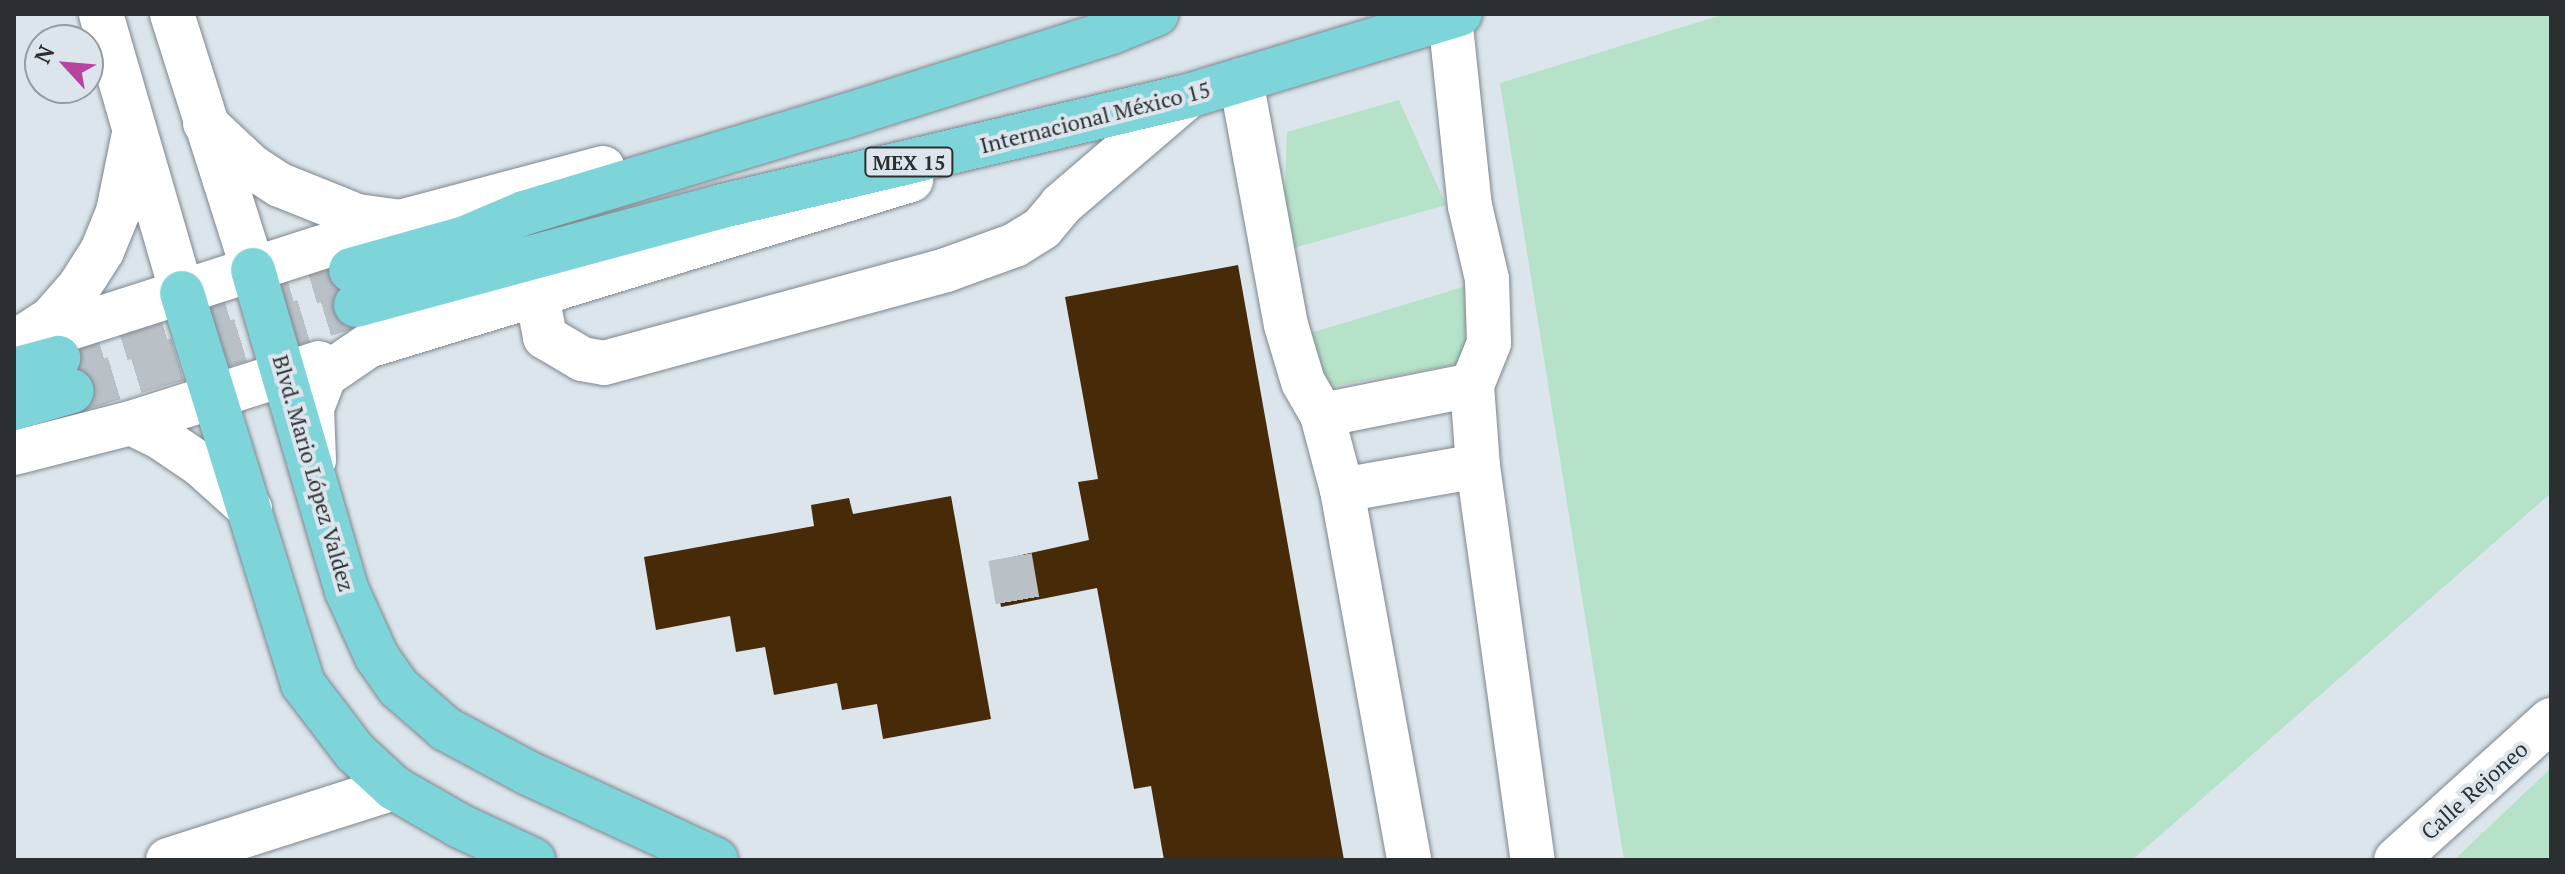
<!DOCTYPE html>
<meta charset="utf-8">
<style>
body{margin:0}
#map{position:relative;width:2565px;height:874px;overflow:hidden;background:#dce5ec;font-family:"PT Serif",serif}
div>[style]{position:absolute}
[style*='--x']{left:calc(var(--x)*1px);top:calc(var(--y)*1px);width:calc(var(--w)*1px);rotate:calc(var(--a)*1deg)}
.green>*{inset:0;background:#b5e2c8}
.building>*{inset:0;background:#472b08}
.minor-tunnel>*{height:44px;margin-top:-22px;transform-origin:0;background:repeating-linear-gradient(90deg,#b9c1c7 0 44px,transparent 0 66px)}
.major-tunnel>*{height:44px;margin-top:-22px;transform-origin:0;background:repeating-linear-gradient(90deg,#b9c1c7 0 44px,transparent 0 66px)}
.roads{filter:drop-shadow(0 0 2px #7e868d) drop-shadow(0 0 2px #7e868d)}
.minor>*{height:44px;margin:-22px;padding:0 22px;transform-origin:22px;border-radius:22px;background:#fff}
.major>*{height:44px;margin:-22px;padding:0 22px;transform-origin:22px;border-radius:22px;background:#7dd4d9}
span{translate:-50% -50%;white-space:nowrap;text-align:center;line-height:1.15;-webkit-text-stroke:8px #dce5ec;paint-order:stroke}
.shield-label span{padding:2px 6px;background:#dce5ec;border:2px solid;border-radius:6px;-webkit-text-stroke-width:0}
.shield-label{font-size:20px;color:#2b2f31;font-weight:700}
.street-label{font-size:22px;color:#2b2f31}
.frame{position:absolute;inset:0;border:16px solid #2b2f31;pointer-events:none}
.north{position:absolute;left:24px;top:24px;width:80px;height:80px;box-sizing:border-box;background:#dce5ec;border:2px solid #959ca1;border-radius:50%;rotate:296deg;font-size:22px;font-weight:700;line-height:32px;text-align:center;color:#2b2f31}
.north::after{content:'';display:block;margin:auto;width:28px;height:36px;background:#b7449e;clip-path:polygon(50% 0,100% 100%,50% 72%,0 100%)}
</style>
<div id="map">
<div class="green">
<i style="clip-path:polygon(1725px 14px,2551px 14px,2551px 493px,2132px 860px,1624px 860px,1500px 83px)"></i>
<i style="clip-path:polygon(1399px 100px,1446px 205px,1283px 251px,1287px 132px)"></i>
<i style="clip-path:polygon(1466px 286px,1476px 337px,1460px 364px,1323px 388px,1301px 336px)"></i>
<i style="clip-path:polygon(2551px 768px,2551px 860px,2454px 860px)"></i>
</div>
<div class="building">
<i style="clip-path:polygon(1238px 265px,1344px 860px,1164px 860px,1151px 786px,1134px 789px,1097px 588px,1001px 607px,994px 561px,1089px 540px,1078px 482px,1098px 479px,1065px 297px)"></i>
<i style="clip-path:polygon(951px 496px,991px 719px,883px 739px,877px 704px,842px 710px,837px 683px,774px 695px,765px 647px,736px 652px,730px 616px,656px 630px,644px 557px,814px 526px,811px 505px,849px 498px,853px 514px)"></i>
</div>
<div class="minor-tunnel">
<i style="--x:1010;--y:557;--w:48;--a:80.3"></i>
</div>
<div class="major-tunnel">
<i style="--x:58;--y:358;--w:306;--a:-16.7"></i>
<i style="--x:72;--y:391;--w:297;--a:-16.8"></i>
</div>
<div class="roads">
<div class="minor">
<i style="--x:101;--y:14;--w:291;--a:73.8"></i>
<i style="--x:172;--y:14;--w:269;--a:72.4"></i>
<i style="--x:1450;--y:17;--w:190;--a:84"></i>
<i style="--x:1470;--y:206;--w:75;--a:76.9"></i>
<i style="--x:1487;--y:279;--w:64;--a:88.2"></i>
<i style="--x:1489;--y:343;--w:45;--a:112"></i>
<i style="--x:1472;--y:385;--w:81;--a:85.8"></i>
<i style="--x:1478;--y:466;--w:398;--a:82.1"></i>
<i style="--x:1241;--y:80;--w:249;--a:79.6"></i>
<i style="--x:1286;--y:325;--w:59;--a:73.4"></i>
<i style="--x:1303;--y:382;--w:38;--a:60"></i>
<i style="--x:1322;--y:415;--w:78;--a:75.1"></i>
<i style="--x:1342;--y:490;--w:376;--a:79.7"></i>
<i style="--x:205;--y:123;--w:64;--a:43.1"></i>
<i style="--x:252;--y:167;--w:33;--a:33"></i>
<i style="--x:280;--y:185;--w:83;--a:21.9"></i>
<i style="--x:357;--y:216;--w:43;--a:7.9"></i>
<i style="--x:400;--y:222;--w:210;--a:-14.9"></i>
<i style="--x:537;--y:295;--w:43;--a:79.2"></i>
<i style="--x:545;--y:337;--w:43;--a:30.7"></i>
<i style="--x:582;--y:359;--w:22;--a:10"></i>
<i style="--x:604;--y:363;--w:354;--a:-15.2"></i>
<i style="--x:946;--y:270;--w:73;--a:-19.9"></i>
<i style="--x:1015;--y:245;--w:32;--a:-32"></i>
<i style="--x:1042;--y:228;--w:30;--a:-50"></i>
<i style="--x:1061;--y:205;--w:167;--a:-40.6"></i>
<i style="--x:28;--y:334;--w:27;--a:-33"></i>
<i style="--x:51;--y:319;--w:43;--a:-48.8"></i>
<i style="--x:79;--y:287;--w:43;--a:-57.4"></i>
<i style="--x:102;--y:251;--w:42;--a:-67.7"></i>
<i style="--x:118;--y:212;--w:76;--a:-78.5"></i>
<i style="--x:14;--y:346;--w:399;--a:-17.8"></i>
<i style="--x:1322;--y:415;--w:153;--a:-11.3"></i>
<i style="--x:131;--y:423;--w:197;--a:-17.7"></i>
<i style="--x:14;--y:453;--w:121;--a:-14.4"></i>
<i style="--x:131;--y:423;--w:32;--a:26"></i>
<i style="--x:160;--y:437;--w:50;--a:34.3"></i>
<i style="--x:201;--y:465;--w:66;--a:41.9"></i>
<i style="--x:314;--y:460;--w:52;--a:-92.2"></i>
<i style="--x:312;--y:408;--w:34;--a:-69"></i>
<i style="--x:324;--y:376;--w:53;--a:-34.3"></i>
<i style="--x:368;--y:346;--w:568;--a:-17"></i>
<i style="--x:1342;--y:490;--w:138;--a:-10"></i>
<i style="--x:168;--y:860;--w:237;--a:-17.7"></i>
<i style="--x:2396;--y:860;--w:209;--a:-42.1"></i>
</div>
<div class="major">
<i style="--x:253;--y:270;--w:334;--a:73.7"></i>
<i style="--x:347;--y:591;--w:72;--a:65.6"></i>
<i style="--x:377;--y:657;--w:38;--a:55"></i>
<i style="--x:399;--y:688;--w:62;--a:41.1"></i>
<i style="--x:446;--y:729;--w:93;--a:28.2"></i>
<i style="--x:528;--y:773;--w:207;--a:24.8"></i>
<i style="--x:351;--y:270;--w:118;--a:-15.7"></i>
<i style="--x:465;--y:238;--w:64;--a:-23"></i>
<i style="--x:524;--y:213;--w:329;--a:-16.8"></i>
<i style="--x:839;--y:118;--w:286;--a:-17.5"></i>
<i style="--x:1112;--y:32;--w:48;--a:-22.2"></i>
<i style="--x:182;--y:293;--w:409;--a:72.8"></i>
<i style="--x:303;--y:684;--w:86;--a:52.6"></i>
<i style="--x:355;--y:752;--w:53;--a:42.7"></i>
<i style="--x:394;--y:788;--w:76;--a:29.9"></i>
<i style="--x:460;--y:826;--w:81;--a:25"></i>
<i style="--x:356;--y:305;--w:375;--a:-15.1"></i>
<i style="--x:718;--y:207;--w:483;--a:-13.3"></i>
<i style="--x:1188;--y:96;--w:284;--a:-16.8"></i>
<i style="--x:14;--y:370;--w:46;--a:-15.3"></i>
<i style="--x:14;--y:408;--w:60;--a:-16.3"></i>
</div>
</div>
<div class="shield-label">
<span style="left:909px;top:162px">MEX 15</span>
</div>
<div class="street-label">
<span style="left:1095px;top:117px;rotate:-14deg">Internacional México 15</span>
<span style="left:314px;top:473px;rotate:74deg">Blvd. Mario López Valdez</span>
<span style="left:2474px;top:790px;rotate:-42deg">Calle Rejoneo</span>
</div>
<div class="frame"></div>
<div class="north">N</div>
</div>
